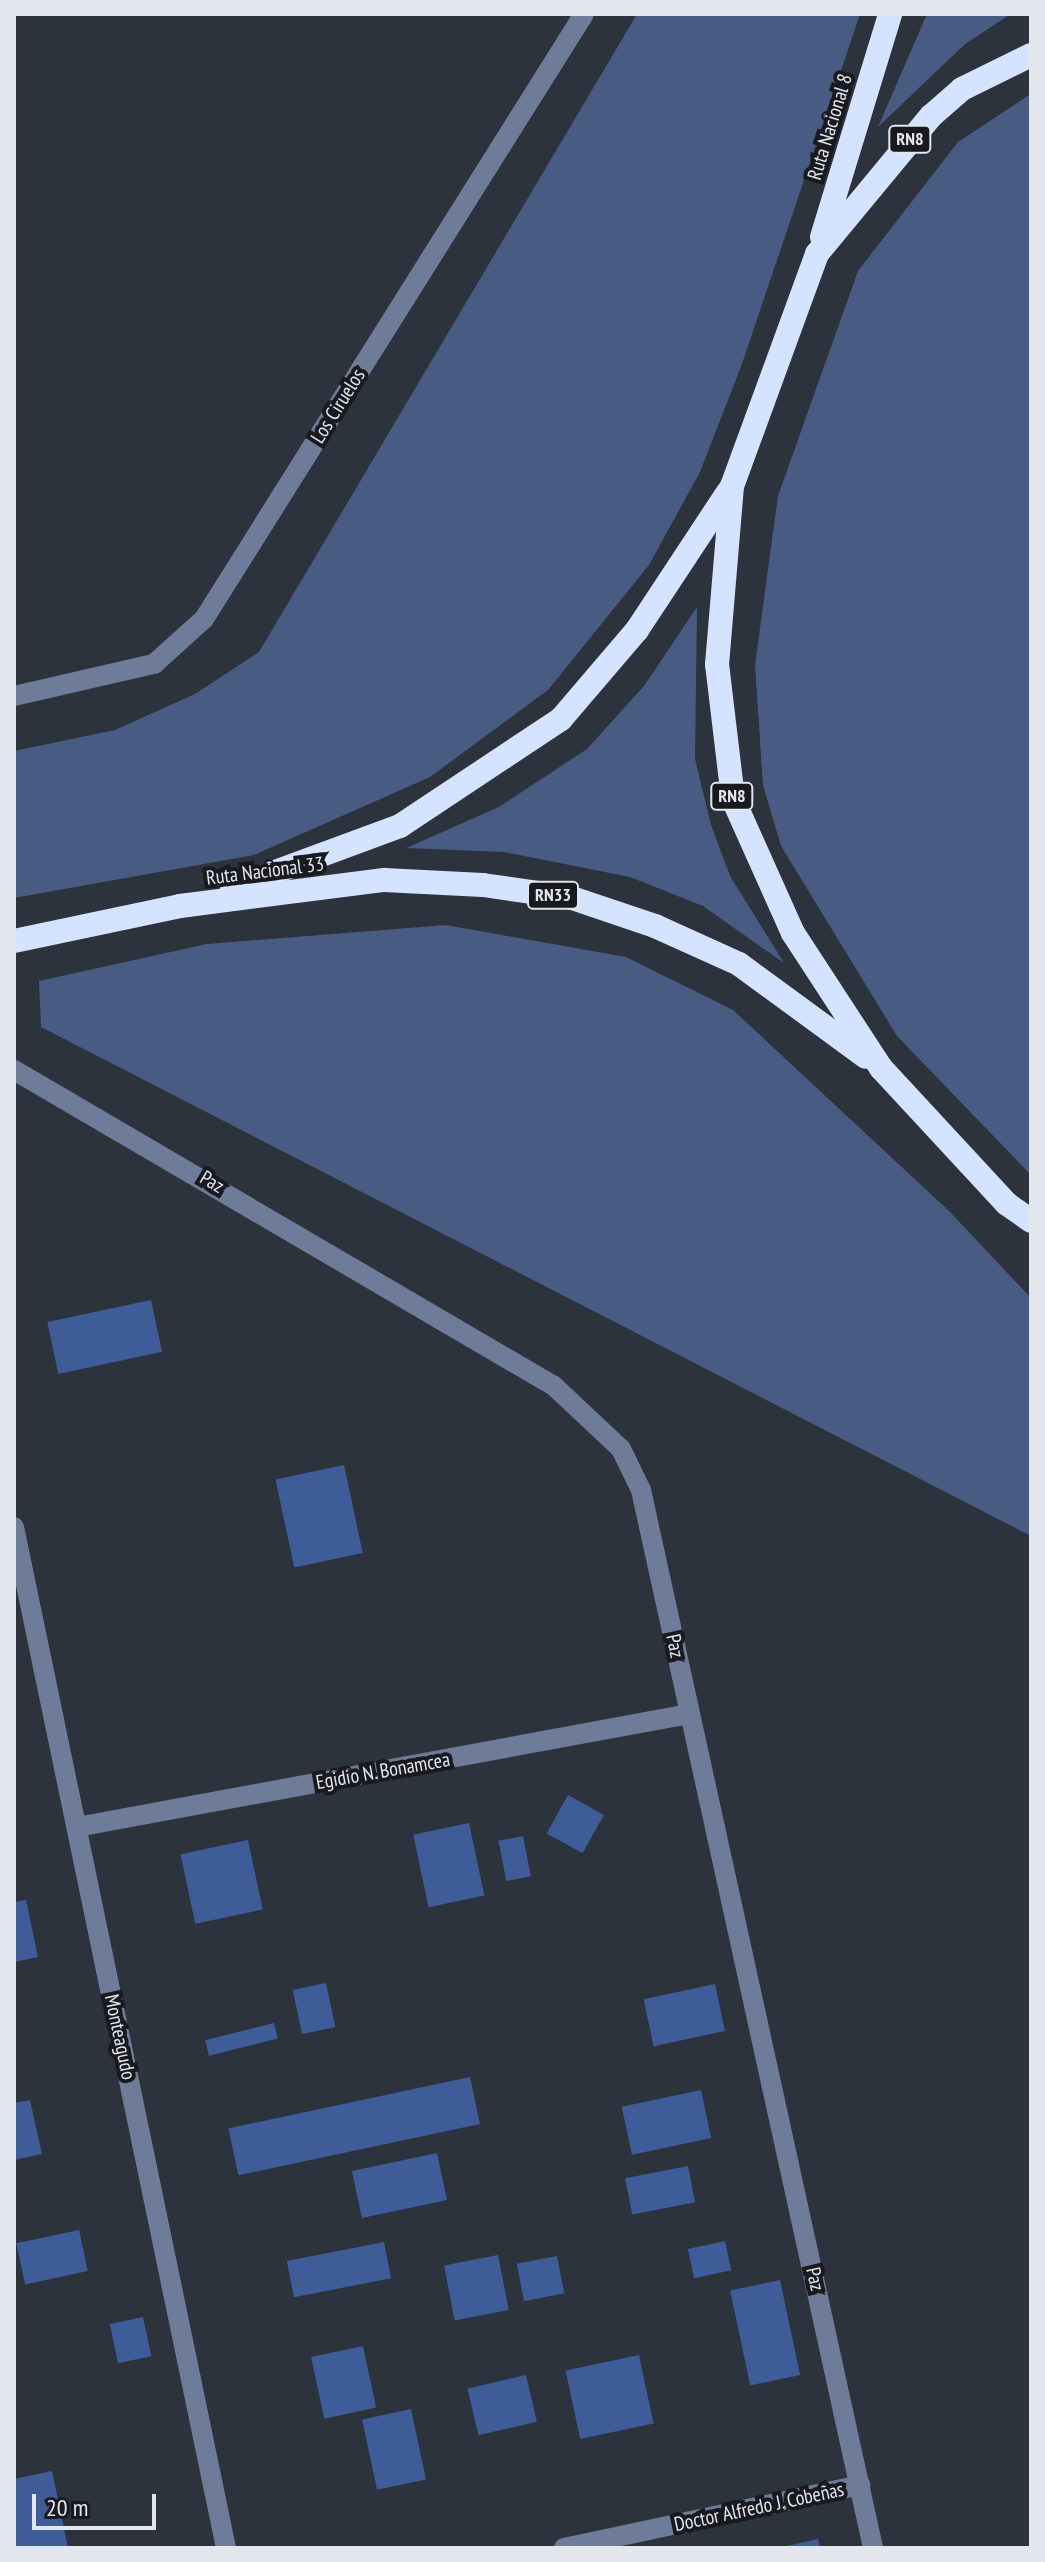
<!DOCTYPE html>
<meta charset="utf-8">
<style>
body{margin:0}
#map{position:relative;width:1045px;height:2562px;overflow:hidden;background:#2d333c;font-family:"PT Sans Narrow",sans-serif}
div>[style]{position:absolute}
[style*='--x']{left:calc(var(--x)*1px);top:calc(var(--y)*1px);width:calc(var(--w)*1px);rotate:calc(var(--a)*1deg)}
.green>*{inset:0;background:#485b83}
.building>*{inset:0;background:#3e5c98;transform-origin:0 0}
.minor>*{height:20px;margin:-10px;padding:0 10px;transform-origin:10px;border-radius:10px;background:#6e7c99}
.highway>*{height:24px;margin:-12px;padding:0 12px;transform-origin:12px;border-radius:12px;background:#d4e3ff}
span{translate:-50% -50%;white-space:nowrap;text-align:center;line-height:1.15;-webkit-text-stroke:8px #181a1f;paint-order:stroke}
.shield-label span{padding:2px 6px;background:#181a1f;border:2px solid;border-radius:6px;-webkit-text-stroke-width:0}
.shield-label{font-size:18px;color:#e3e6ed;font-weight:700}
.street-label{font-size:20px;color:#e3e6ed}
.frame{position:absolute;inset:0;border:16px solid #e3e6ed;pointer-events:none}
.scale{position:absolute;left:32px;top:2494px;width:124px;height:36px;box-sizing:border-box;border:4px solid #e3e6ed;border-top:0;padding-left:10px;font-size:24px;line-height:28px;white-space:nowrap;color:#e3e6ed;-webkit-text-stroke:6px #181a1f;paint-order:stroke}
</style>
<div id="map">
<div class="green">
<i style="clip-path:polygon(637px 14px,860px 14px,742px 364px,700px 472px,649px 565px,548px 690px,430px 777px,254px 855px,14px 898px,14px 751px,115px 730px,195px 694px,259px 652px)"></i>
<i style="clip-path:polygon(927px 14px,1011px 14px,965px 44px,878px 127px)"></i>
<i style="clip-path:polygon(1031px 94px,1031px 1175px,897px 1036px,781px 846px,763px 785px,755px 665px,778px 496px,858px 271px,958px 142px)"></i>
<i style="clip-path:polygon(697px 607px,695px 759px,711px 825px,730px 876px,784px 963px,703px 906px,630px 877px,504px 852px,406px 848px,499px 807px,587px 749px,644px 686px)"></i>
<i style="clip-path:polygon(446px 925px,626px 957px,733px 1010px,949px 1211px,1031px 1298px,1031px 1536px,41px 1027px,39px 981px,207px 944px)"></i>
</div>
<div class="building">
<i style="left:151px;top:1300px;width:53px;height:106px;rotate:78deg"></i>
<i style="left:344px;top:1465px;width:90px;height:70px;rotate:78deg"></i>
<i style="left:568px;top:1795px;width:41px;height:44px;rotate:29deg"></i>
<i style="left:469px;top:1823px;width:74px;height:57px;rotate:78deg"></i>
<i style="left:523px;top:1836px;width:41px;height:25px;rotate:79deg"></i>
<i style="left:248px;top:1840px;width:71px;height:69px;rotate:78deg"></i>
<i style="clip-path:polygon(26px 1900px,38px 1957px,14px 1962px,14px 1902px)"></i>
<i style="left:326px;top:1983px;width:45px;height:34px;rotate:78deg"></i>
<i style="left:715px;top:1984px;width:48px;height:73px;rotate:78deg"></i>
<i style="left:274px;top:2023px;width:16px;height:71px;rotate:76deg"></i>
<i style="left:470px;top:2077px;width:48px;height:247px;rotate:78deg"></i>
<i style="left:701px;top:2090px;width:49px;height:81px;rotate:78deg"></i>
<i style="clip-path:polygon(30px 2100px,42px 2154px,14px 2160px,14px 2103px)"></i>
<i style="left:437px;top:2153px;width:48px;height:87px;rotate:78deg"></i>
<i style="left:688px;top:2166px;width:37px;height:64px;rotate:79deg"></i>
<i style="left:79px;top:2230px;width:42px;height:64px;rotate:78deg"></i>
<i style="left:725px;top:2241px;width:30px;height:38px;rotate:78deg"></i>
<i style="left:384px;top:2242px;width:37px;height:99px;rotate:79deg"></i>
<i style="left:498px;top:2255px;width:56px;height:55px;rotate:79deg"></i>
<i style="left:557px;top:2256px;width:38px;height:41px;rotate:79deg"></i>
<i style="left:780px;top:2280px;width:97px;height:51px;rotate:78deg"></i>
<i style="left:143px;top:2317px;width:40px;height:34px;rotate:78deg"></i>
<i style="left:363px;top:2346px;width:63px;height:53px;rotate:78deg"></i>
<i style="left:639px;top:2355px;width:70px;height:75px;rotate:78deg"></i>
<i style="left:526px;top:2375px;width:48px;height:60px;rotate:77deg"></i>
<i style="left:411px;top:2409px;width:72px;height:50px;rotate:78deg"></i>
<i style="clip-path:polygon(52px 2471px,68px 2548px,14px 2548px,14px 2479px)"></i>
<i style="clip-path:polygon(818px 2539px,820px 2548px,782px 2548px,782px 2547px)"></i>
</div>
<div class="minor">
<i style="--x:14;--y:696;--w:144;--a:-12.9"></i>
<i style="--x:154;--y:664;--w:67;--a:-42"></i>
<i style="--x:204;--y:619;--w:714;--a:-57.87"></i>
<i style="--x:14;--y:1070;--w:626;--a:30.34"></i>
<i style="--x:554;--y:1386;--w:92;--a:43.2"></i>
<i style="--x:621;--y:1449;--w:46;--a:64"></i>
<i style="--x:641;--y:1490;--w:1083;--a:77.63"></i>
<i style="--x:14;--y:1527;--w:1043;--a:78.27"></i>
<i style="--x:77;--y:1827;--w:622;--a:-10.46"></i>
<i style="--x:564;--y:2548;--w:303;--a:-12"></i>
</div>
<div class="highway">
<i style="--x:1031;--y:55;--w:77;--a:153.8"></i>
<i style="--x:962;--y:89;--w:41;--a:138.9"></i>
<i style="--x:931;--y:116;--w:179;--a:129.6"></i>
<i style="--x:817;--y:254;--w:247;--a:110.1"></i>
<i style="--x:732;--y:486;--w:179;--a:94.8"></i>
<i style="--x:717;--y:664;--w:136;--a:83.2"></i>
<i style="--x:733;--y:799;--w:147;--a:65.9"></i>
<i style="--x:793;--y:933;--w:161;--a:56.9"></i>
<i style="--x:881;--y:1068;--w:185;--a:47.2"></i>
<i style="--x:1007;--y:1204;--w:29;--a:35"></i>
<i style="--x:822;--y:237;--w:233;--a:-73"></i>
<i style="--x:232;--y:888;--w:179;--a:-20.3"></i>
<i style="--x:400;--y:826;--w:193;--a:-33.6"></i>
<i style="--x:561;--y:719;--w:117;--a:-49.5"></i>
<i style="--x:637;--y:630;--w:165;--a:-56.6"></i>
<i style="--x:14;--y:941;--w:170;--a:-11.9"></i>
<i style="--x:180;--y:906;--w:206;--a:-7.3"></i>
<i style="--x:384;--y:880;--w:99;--a:2.9"></i>
<i style="--x:483;--y:885;--w:90;--a:8.3"></i>
<i style="--x:572;--y:898;--w:88;--a:18.6"></i>
<i style="--x:655;--y:926;--w:92;--a:24.3"></i>
<i style="--x:739;--y:964;--w:157;--a:36.2"></i>
</div>
<div class="shield-label">
<span style="left:910px;top:139px">RN8</span>
<span style="left:732px;top:796px">RN8</span>
<span style="left:553px;top:895px">RN33</span>
</div>
<div class="street-label">
<span style="left:830px;top:127px;rotate:-73deg">Ruta Nacional 8</span>
<span style="left:338px;top:406px;rotate:-58deg">Los Ciruelos</span>
<span style="left:265px;top:871px;rotate:-7deg">Ruta Nacional 33</span>
<span style="left:212px;top:1182px;rotate:31deg">Paz</span>
<span style="left:675px;top:1646px;rotate:78deg">Paz</span>
<span style="left:383px;top:1771px;rotate:-10deg">Egidio N. Bonamcea</span>
<span style="left:120px;top:2037px;rotate:78deg">Monteagudo</span>
<span style="left:815px;top:2279px;rotate:77deg">Paz</span>
<span style="left:759px;top:2507px;rotate:-12deg">Doctor Alfredo J. Cobeñas</span>
</div>
<div class="frame"></div>
<div class="scale">20 m</div>
</div>
